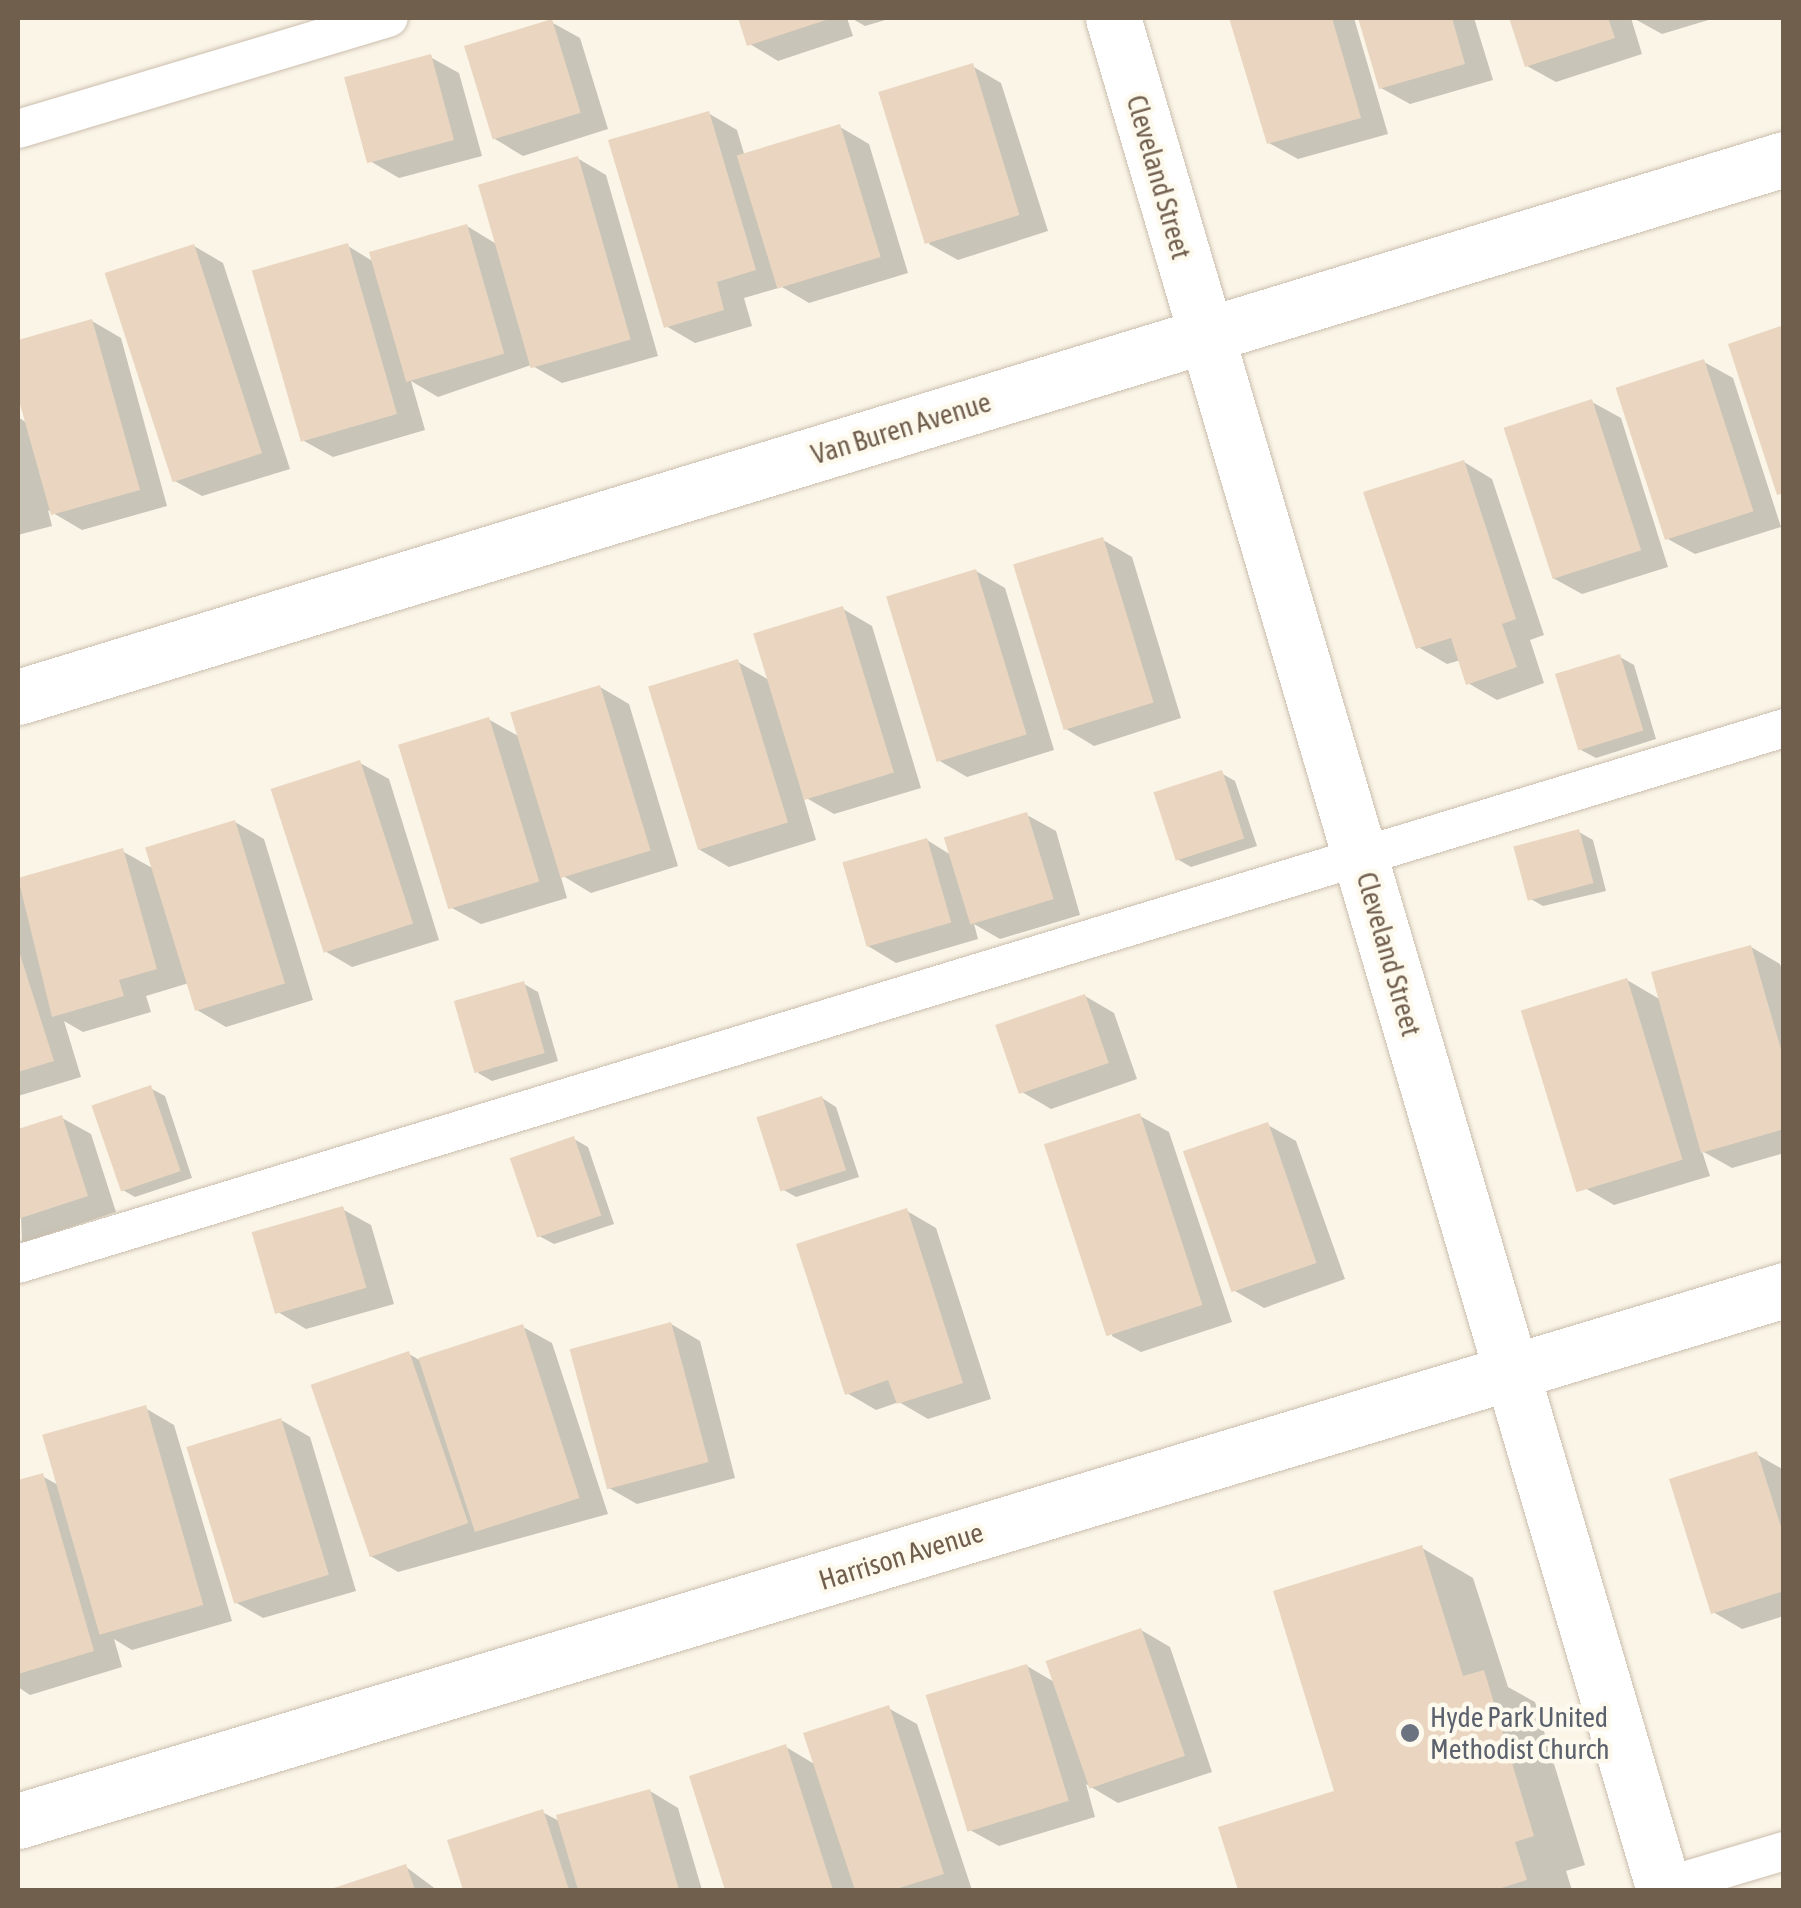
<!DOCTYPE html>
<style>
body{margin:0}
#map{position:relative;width:1801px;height:1908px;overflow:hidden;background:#faf5e7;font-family:"Asap Condensed",sans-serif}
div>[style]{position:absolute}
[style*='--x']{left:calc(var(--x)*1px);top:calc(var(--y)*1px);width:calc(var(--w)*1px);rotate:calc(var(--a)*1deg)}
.shadow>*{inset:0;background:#0003}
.building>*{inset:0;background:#ead6c0;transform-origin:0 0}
.roads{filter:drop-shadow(0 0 2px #cbbeae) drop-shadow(0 0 2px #cbbeae)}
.service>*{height:38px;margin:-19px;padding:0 19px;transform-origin:19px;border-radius:19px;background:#fff}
.minor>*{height:55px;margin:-27.5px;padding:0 27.5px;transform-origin:27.5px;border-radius:27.5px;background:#fff}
.dots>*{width:28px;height:28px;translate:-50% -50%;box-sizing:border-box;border:5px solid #fdf9ed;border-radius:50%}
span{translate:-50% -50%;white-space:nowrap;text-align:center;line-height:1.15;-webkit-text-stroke:9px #fdf9ed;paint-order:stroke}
.street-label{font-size:28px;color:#715f4e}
.worship-label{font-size:28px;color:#5b616d}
.left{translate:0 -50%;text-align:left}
.frame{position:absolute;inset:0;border:20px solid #715f4e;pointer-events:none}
</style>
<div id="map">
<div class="shadow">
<i style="clip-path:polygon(741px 18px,847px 18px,853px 36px,778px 61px,750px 44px)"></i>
<i style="clip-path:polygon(851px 18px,892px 18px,865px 26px)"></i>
<i style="clip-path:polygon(1232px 18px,1354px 18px,1388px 134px,1298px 159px,1269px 143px)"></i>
<i style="clip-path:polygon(1361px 18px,1474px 18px,1493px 80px,1410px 104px,1381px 88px)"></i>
<i style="clip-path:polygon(1511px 18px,1631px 18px,1642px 54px,1556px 82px,1527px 66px)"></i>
<i style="clip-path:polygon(1633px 18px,1715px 18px,1662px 34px)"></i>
<i style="clip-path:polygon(551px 22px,580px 38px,608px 129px,523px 156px,495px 139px)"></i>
<i style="clip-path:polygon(430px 57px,459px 73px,482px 156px,399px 178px,370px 161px)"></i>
<i style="clip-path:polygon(972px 66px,1001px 83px,1048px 231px,958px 260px,929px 244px)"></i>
<i style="clip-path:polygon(708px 113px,737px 130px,745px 157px,840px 127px,869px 144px,908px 273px,809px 303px,782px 287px,744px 298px,752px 326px,695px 343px,666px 326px)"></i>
<i style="clip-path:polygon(577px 158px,606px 175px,658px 356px,562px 383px,531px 365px,438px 397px,411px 381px,425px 430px,333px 457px,304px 441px,348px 246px,374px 262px,467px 226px,498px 245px)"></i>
<i style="clip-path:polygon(194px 246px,223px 263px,290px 469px,202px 496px,173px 480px)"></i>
<i style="clip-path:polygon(92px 321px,121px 338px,167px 506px,82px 530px,48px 510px,52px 526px,18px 535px,18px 417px,27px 423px,18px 343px)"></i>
<i style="clip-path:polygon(1704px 362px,1733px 378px,1781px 527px,1695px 554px,1666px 538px)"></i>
<i style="clip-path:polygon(1592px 402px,1621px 418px,1668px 567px,1582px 594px,1553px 578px)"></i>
<i style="clip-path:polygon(1464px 462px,1492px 479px,1544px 635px,1530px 640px,1544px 683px,1497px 700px,1468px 683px,1461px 660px,1447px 664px,1418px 647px)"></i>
<i style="clip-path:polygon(1103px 540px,1132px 557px,1181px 718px,1094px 746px,1066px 729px)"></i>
<i style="clip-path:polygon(976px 571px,1005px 588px,1054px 750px,967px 777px,938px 760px)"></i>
<i style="clip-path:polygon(843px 609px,872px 626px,921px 788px,834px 814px,803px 796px,816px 840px,729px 867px,700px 850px,738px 662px,769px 680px)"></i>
<i style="clip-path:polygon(1620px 657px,1634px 665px,1656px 739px,1596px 758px,1581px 750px)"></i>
<i style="clip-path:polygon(600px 687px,629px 704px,678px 866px,591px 893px,560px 874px,567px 898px,481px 924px,452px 908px,488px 719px,520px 737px)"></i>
<i style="clip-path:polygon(360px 763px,389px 779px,439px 940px,352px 967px,323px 950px)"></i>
<i style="clip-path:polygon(1221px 773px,1235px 781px,1257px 846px,1191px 867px,1177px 859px)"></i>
<i style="clip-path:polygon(1027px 815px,1056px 831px,1080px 915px,1000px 939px,974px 924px,978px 939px,896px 963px,868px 946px,927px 840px,951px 855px)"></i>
<i style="clip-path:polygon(235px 822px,264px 839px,313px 1000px,226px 1027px,197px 1010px,189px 983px,146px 996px,151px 1012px,83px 1032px,64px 1021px,81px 1077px,18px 1096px,18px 881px,122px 851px,154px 869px)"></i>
<i style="clip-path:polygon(1579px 832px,1593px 840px,1606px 891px,1543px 906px,1529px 898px)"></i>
<i style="clip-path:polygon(1751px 947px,1780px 964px,1784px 977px,1784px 1153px,1732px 1168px,1702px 1151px,1710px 1176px,1614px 1205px,1585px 1188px,1627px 980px,1661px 1000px)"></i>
<i style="clip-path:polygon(524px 984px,538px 992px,558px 1061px,492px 1081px,478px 1073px)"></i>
<i style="clip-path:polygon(1085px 996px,1114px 1013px,1137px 1079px,1051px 1109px,1022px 1092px)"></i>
<i style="clip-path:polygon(150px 1088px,165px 1096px,192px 1178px,135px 1197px,121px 1189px)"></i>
<i style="clip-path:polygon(822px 1098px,836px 1107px,859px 1177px,796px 1197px,782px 1189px)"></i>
<i style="clip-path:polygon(1140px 1116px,1169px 1132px,1232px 1322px,1141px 1352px,1112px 1336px)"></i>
<i style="clip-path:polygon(62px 1118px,91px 1134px,116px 1212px,22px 1243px,18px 1132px)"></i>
<i style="clip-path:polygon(1268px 1125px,1296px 1141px,1345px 1279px,1264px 1308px,1235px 1291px)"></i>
<i style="clip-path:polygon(574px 1139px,588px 1147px,614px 1224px,554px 1244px,539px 1236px)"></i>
<i style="clip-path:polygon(342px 1209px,371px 1225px,394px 1304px,306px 1329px,278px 1312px)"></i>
<i style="clip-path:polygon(907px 1211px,936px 1228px,991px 1399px,928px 1419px,899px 1402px,876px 1410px,847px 1393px)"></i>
<i style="clip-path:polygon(671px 1324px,700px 1341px,735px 1478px,637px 1504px,609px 1488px)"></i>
<i style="clip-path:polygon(523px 1327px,552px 1343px,608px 1514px,398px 1572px,369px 1555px,409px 1354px,421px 1361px)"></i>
<i style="clip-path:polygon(145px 1408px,174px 1425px,232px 1621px,132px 1650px,114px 1639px,122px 1667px,30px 1695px,18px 1687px,18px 1483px,42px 1476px,60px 1486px)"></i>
<i style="clip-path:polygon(281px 1420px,310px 1437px,356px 1591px,263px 1618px,235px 1602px)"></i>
<i style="clip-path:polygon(1756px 1454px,1784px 1470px,1784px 1616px,1742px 1629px,1713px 1612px)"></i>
<i style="clip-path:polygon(1422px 1548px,1473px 1578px,1508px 1687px,1535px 1702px,1585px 1865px,1566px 1871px,1572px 1890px,1240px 1890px,1221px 1829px,1337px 1792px)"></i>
<i style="clip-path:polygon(1141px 1630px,1170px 1647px,1212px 1772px,1118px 1803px,1086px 1784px,1095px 1817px,999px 1846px,970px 1830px,1027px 1666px,1056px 1683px)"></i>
<i style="clip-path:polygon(888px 1708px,917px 1724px,972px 1890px,727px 1890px,692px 1777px,786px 1747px,816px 1765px)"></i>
<i style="clip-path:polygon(650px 1791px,678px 1808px,702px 1890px,466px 1890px,450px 1842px,542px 1812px,561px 1822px)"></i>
<i style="clip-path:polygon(406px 1867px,437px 1890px,334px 1890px)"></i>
</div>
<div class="building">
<i style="clip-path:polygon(738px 18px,832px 18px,747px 46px)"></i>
<i style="clip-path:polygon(1229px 18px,1332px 18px,1361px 118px,1267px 144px)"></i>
<i style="clip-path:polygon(1358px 18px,1452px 18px,1465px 64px,1379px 89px)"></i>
<i style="clip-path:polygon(1509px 18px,1608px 18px,1615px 38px,1525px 67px)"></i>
<i style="left:552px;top:19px;width:98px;height:92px;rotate:73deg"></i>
<i style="left:431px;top:54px;width:89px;height:90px;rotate:75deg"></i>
<i style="left:973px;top:63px;width:159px;height:99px;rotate:73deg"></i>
<i style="clip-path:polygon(709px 111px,756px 270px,717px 282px,724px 310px,664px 328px,608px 140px)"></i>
<i style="left:840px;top:124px;width:139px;height:108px;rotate:73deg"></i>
<i style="left:578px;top:156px;width:191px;height:104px;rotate:74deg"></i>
<i style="left:467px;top:224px;width:135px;height:102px;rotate:74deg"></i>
<i style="left:348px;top:243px;width:178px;height:100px;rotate:74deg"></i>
<i style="left:194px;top:244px;width:220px;height:94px;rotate:72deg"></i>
<i style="clip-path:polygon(92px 319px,140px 490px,51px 515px,18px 397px,18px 340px)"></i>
<i style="clip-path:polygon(1784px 325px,1784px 493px,1777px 495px,1728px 344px)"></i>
<i style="left:1704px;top:359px;width:160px;height:93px;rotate:72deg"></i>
<i style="left:1592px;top:399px;width:159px;height:93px;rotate:72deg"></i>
<i style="clip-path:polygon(1464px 460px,1516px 619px,1502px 624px,1517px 667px,1466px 685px,1451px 638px,1416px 649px,1363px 492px)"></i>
<i style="left:1103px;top:537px;width:173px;height:94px;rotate:73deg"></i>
<i style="left:976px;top:569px;width:173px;height:94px;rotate:73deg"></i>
<i style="left:843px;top:606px;width:174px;height:94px;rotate:73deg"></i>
<i style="left:1620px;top:654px;width:80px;height:68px;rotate:73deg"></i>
<i style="left:738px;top:659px;width:171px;height:94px;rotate:73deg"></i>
<i style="left:600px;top:685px;width:173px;height:94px;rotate:73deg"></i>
<i style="left:489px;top:717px;width:172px;height:95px;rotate:73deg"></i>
<i style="left:360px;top:760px;width:172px;height:94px;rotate:72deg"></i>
<i style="left:1222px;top:770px;width:72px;height:72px;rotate:72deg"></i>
<i style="left:1027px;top:812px;width:91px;height:87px;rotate:73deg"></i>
<i style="left:235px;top:820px;width:171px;height:94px;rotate:73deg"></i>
<i style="left:1579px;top:829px;width:56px;height:68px;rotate:75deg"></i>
<i style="left:927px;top:838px;width:88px;height:88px;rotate:74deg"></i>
<i style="clip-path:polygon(123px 848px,157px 969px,119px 980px,124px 996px,52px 1017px,18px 878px)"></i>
<i style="clip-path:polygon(1751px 945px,1784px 1060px,1784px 1129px,1701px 1153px,1651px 972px)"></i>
<i style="clip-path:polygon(18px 948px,54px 1061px,18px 1072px)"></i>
<i style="left:1627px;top:978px;width:190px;height:111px;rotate:73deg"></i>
<i style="left:524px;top:981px;width:75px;height:73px;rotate:74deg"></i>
<i style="left:1085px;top:994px;width:73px;height:95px;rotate:71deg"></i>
<i style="left:151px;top:1085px;width:91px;height:63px;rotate:71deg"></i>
<i style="left:822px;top:1096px;width:78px;height:69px;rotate:72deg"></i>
<i style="left:1140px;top:1113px;width:202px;height:101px;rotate:72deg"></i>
<i style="clip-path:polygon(62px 1115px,88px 1196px,18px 1219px,18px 1129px)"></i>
<i style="left:1268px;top:1122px;width:149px;height:90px;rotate:71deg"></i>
<i style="left:574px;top:1136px;width:84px;height:68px;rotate:71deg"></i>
<i style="left:343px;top:1206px;width:85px;height:95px;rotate:74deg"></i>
<i style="clip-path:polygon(907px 1208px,963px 1383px,897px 1404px,888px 1380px,845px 1395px,796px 1244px)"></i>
<i style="left:671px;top:1322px;width:145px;height:105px;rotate:75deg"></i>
<i style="left:523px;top:1324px;width:183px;height:110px;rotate:72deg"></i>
<i style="left:409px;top:1351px;width:182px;height:104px;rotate:71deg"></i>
<i style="left:146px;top:1405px;width:208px;height:108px;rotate:74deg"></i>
<i style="left:281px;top:1418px;width:164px;height:99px;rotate:73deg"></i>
<i style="clip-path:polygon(1757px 1451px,1784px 1536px,1784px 1591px,1711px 1614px,1669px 1479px)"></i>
<i style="clip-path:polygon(43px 1473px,94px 1651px,18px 1674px,18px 1480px)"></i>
<i style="clip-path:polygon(1422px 1545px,1463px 1676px,1484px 1670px,1534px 1836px,1515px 1842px,1527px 1880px,1495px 1890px,1238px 1890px,1218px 1827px,1334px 1791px,1273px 1591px)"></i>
<i style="left:1141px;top:1628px;width:135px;height:101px;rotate:71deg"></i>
<i style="left:1027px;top:1664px;width:143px;height:106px;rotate:73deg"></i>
<i style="clip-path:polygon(889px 1705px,944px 1874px,893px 1890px,855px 1890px,803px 1733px)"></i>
<i style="clip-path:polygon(786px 1744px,833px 1890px,725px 1890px,689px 1776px)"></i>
<i style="clip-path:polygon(650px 1789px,679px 1890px,578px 1890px,556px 1815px)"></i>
<i style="clip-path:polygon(543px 1809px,569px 1890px,463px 1890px,447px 1840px)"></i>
<i style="clip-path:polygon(406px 1864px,415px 1890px,328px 1890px)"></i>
</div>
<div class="roads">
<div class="service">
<i style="--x:18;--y:129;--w:387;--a:-16.7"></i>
<i style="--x:18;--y:1264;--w:1846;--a:-16.88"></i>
<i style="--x:1654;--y:1890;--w:136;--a:-16.7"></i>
</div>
<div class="minor">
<i style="--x:1113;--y:18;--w:1951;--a:73.6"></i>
<i style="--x:18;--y:697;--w:1846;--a:-16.94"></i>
<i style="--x:18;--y:1821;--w:1844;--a:-16.73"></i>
</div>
</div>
<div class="dots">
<i style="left:1410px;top:1733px;background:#6b7280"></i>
</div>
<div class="street-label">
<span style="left:1159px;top:177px;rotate:74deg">Cleveland Street</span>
<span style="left:901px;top:428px;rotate:-17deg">Van Buren Avenue</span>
<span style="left:1389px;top:954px;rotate:74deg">Cleveland Street</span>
<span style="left:901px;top:1556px;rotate:-17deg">Harrison Avenue</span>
</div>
<div class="worship-label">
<span class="left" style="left:1430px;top:1733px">Hyde Park United<br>Methodist Church</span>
</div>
<div class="frame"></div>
</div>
